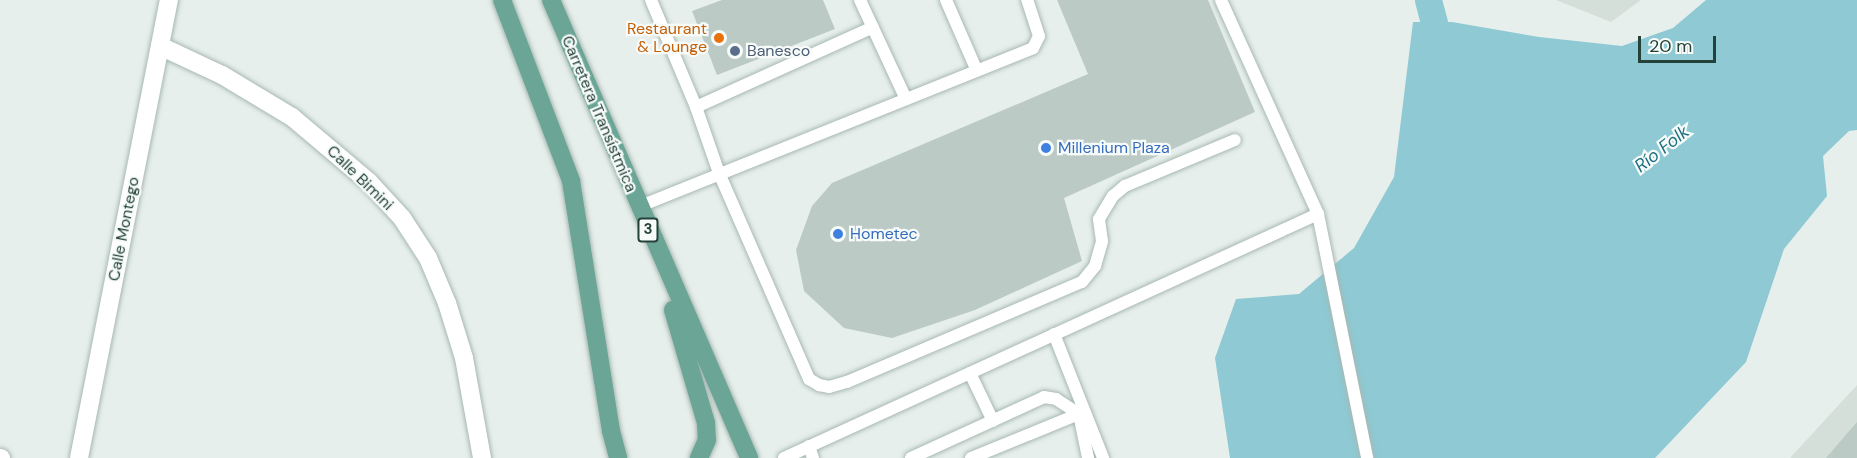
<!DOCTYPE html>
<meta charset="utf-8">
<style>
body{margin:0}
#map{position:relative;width:1857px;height:458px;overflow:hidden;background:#e6efeb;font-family:"DM Sans",sans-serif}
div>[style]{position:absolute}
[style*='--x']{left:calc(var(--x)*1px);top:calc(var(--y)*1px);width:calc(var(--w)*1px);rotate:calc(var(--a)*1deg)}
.built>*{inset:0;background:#d4dfda}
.water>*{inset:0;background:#8ec9d4}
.canal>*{height:27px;margin:-13.5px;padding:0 13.5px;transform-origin:13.5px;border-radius:13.5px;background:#8ec9d4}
.building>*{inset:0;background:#bbcac4}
.roads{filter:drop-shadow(0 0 2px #a8b8b2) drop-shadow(0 0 2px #a8b8b2)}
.service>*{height:12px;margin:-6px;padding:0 6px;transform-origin:6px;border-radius:6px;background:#fff}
.minor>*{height:18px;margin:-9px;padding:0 9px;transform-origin:9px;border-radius:9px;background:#fff}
.primary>*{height:18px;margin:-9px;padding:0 9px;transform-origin:9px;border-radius:9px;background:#6aa596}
.dots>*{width:16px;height:16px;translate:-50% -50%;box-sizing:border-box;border:3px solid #f7fbf9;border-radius:50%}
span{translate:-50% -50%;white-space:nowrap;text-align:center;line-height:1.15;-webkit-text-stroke:4.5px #f7fbf9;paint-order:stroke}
.shield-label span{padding:2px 4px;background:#f7fbf9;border:2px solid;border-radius:4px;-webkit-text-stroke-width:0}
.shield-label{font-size:15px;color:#24423a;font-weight:700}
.food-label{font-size:16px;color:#c56008}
.right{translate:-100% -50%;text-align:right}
.service-label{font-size:16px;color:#4e5e75}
.left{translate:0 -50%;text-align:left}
.street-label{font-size:16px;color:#24423a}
.shop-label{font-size:16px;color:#366cbe}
.water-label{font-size:18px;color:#1c6f80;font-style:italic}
.scale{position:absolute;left:1638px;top:36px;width:78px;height:27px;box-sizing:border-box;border:3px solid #24423a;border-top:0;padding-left:8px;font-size:18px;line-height:21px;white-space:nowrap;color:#24423a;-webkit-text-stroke:4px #f7fbf9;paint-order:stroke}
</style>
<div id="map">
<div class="built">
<i style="clip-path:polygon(1556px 0,1641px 0,1611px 22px)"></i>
<i style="clip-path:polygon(1857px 385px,1857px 458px,1790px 458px)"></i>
</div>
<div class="water">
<i style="clip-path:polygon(1706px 0,1857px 0,1857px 130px,1849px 131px,1823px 156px,1827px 196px,1784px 249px,1746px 362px,1655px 458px,1230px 458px,1215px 358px,1236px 299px,1299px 294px,1354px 248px,1394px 177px,1413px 22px,1452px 22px,1539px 37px,1622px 46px,1673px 28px)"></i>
</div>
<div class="canal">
<i style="--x:1428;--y:0;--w:23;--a:75"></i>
</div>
<div class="building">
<i style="clip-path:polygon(722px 0,823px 0,835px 29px,717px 75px,692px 11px)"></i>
<i style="clip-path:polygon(1057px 0,1208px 0,1255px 112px,1064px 198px,1082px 261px,975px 310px,892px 338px,844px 328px,804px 291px,796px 250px,812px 206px,832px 183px,1088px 74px)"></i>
<i style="clip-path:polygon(1857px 422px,1857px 458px,1826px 458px)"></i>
</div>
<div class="roads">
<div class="service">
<i style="--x:651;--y:0;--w:116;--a:67.2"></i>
<i style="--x:696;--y:107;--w:70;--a:70.8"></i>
<i style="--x:719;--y:173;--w:225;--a:66.4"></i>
<i style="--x:809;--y:379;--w:12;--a:31"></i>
<i style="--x:819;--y:385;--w:10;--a:11"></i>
<i style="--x:829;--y:387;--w:19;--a:-16"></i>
<i style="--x:847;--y:382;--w:255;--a:-23.1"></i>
<i style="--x:1082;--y:282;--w:21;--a:-51"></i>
<i style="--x:1095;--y:266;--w:26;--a:-74"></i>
<i style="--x:1102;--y:241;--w:22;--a:-98"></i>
<i style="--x:1099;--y:219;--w:27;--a:-59"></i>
<i style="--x:1113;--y:196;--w:16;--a:-40"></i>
<i style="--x:1125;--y:186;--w:119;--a:-22.7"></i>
<i style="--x:860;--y:0;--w:109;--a:65.1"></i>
<i style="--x:946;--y:0;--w:77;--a:66.4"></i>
<i style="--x:696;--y:107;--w:194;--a:-24.3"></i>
<i style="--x:638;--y:207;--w:426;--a:-21.9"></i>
<i style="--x:1033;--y:48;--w:13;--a:-63"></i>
<i style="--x:1039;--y:36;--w:38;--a:-108"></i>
<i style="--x:1318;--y:214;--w:249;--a:78.6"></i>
<i style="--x:1054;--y:334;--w:133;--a:68.4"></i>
<i style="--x:970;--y:373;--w:53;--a:64.4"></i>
<i style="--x:809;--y:446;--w:13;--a:72"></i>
<i style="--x:784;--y:458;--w:587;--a:-24.56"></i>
<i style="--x:1318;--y:214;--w:235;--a:-114.4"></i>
<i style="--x:911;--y:458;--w:146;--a:-24.6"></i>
<i style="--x:1044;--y:397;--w:12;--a:9"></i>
<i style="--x:1056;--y:399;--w:27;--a:33"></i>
<i style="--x:1079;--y:414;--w:45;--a:78.4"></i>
<i style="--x:971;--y:458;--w:117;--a:-22.2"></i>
</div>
<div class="minor">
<i style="--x:160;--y:46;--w:68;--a:25.1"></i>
<i style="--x:222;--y:75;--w:82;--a:31"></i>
<i style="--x:292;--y:117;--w:101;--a:40.2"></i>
<i style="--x:369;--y:182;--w:49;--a:47.5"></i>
<i style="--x:402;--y:218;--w:48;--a:57"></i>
<i style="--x:428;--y:258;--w:49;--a:67.1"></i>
<i style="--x:447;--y:303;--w:58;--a:72.8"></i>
<i style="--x:464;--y:358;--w:102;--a:79.8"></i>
<i style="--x:0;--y:458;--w:1;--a:0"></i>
<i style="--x:79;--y:458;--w:467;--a:-78.9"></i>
</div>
<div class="primary">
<i style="--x:502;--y:0;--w:194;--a:69.1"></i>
<i style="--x:571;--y:181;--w:253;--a:80.9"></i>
<i style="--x:611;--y:431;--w:28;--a:75"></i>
<i style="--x:551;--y:0;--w:499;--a:66.6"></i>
<i style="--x:673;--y:310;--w:118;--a:73.7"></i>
<i style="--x:706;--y:423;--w:17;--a:87"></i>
<i style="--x:707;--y:440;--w:20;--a:114"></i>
</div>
</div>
<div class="dots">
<i style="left:719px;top:38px;background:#e8710a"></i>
<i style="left:735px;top:51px;background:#5c6f8a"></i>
<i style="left:1046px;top:148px;background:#3f7fe0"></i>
<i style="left:838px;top:234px;background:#3f7fe0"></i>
</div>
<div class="shield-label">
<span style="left:648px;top:230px">3</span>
</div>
<div class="food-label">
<span class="right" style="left:707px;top:38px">Restaurant<br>&amp; Lounge</span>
</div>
<div class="service-label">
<span class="left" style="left:747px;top:51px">Banesco</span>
</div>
<div class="street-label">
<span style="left:599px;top:114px;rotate:67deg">Carretera Transístmica</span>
<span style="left:360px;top:178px;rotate:44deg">Calle Bimini</span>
<span style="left:124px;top:229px;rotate:-79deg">Calle Montego</span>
</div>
<div class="shop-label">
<span class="left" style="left:1058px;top:148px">Millenium Plaza</span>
<span class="left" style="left:850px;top:234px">Hometec</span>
</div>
<div class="water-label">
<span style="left:1662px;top:149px;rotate:-38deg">Río Folk</span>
</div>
<div class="scale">20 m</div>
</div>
